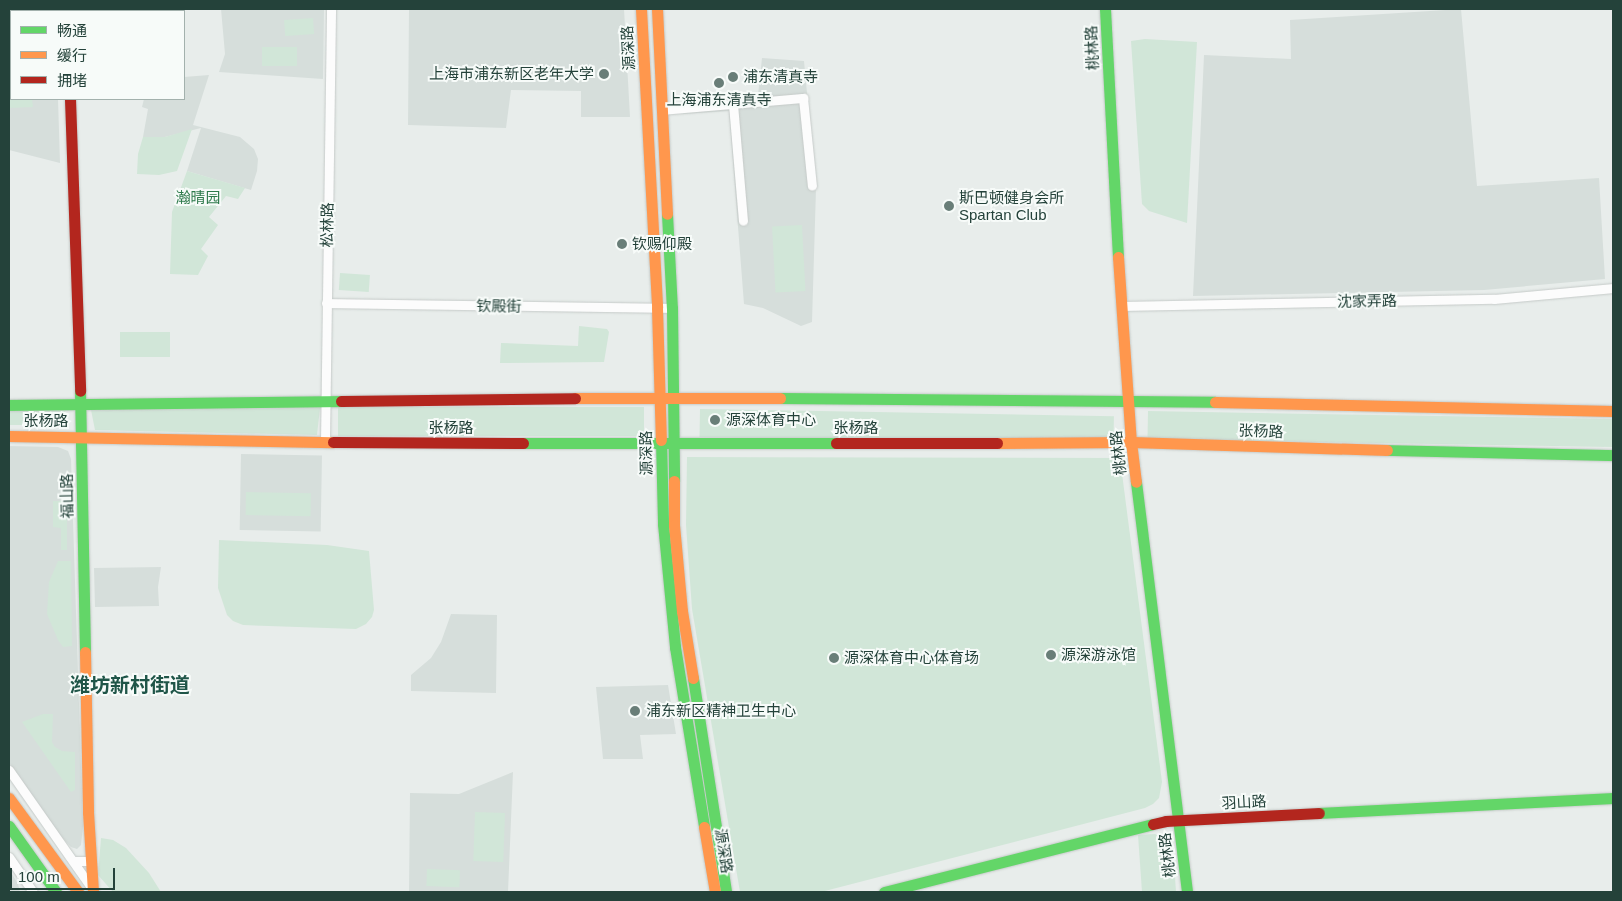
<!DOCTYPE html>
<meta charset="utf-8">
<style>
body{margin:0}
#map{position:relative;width:1622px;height:901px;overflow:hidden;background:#e8edeb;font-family:Helvetica,"Noto Sans SC",sans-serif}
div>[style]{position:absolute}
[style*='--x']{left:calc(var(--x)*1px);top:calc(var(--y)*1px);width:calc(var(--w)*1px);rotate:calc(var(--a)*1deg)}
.built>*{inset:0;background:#d6dedb;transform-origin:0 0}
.green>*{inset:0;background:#d1e6d8;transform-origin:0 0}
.roads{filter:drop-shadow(0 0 1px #c5cac8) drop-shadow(0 0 1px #c5cac8)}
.street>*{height:9px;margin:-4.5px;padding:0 4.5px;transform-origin:4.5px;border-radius:4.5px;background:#fcfcfc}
.fast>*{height:11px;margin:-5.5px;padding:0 5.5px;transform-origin:5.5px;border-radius:5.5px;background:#63d668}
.slow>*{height:11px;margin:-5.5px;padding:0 5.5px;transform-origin:5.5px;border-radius:5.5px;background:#ff974d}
.jam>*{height:11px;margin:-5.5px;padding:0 5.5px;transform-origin:5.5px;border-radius:5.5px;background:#b3261e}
.dots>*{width:14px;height:14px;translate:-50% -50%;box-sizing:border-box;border:2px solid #f7fbf9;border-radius:50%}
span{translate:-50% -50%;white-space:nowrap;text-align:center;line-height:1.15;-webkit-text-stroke:4px #f7fbf9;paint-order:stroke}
.street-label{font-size:15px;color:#24423a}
.poi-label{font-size:15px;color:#24423a}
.right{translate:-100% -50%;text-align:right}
.left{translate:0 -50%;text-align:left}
.park-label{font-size:15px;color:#2d7a4b}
.district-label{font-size:20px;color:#1f5548;font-weight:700}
.frame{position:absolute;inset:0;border:10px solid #24423a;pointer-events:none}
.legend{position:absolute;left:10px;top:10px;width:175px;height:90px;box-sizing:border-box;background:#f7fbf9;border:1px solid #a3b1ad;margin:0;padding:6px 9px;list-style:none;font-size:15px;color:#24423a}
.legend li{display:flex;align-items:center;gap:10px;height:25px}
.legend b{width:25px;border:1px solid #a3b1ad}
.scale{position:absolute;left:10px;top:868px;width:105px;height:22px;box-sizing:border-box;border:2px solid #24423a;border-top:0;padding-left:6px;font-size:15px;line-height:18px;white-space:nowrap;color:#24423a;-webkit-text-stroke:4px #f7fbf9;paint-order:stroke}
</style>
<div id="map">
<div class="built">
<i style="clip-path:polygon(221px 9px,324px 9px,323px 79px,219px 72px,225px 54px)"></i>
<i style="clip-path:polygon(409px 9px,624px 9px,630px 117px,581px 117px,581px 91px,511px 90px,506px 128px,408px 125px)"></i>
<i style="clip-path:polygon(1461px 9px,1477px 186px,1599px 178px,1605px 279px,1484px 290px,1193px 296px,1204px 55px,1291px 59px,1290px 20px)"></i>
<i style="clip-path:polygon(9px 15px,11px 15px,11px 99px,58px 99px,60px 163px,9px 150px)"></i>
<i style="clip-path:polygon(762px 58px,804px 61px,816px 189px,812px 322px,801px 326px,763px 308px,744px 304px,729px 111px,683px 114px,682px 103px,758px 95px)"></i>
<i style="clip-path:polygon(209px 75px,193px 125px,240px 137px,254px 149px,258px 159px,257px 171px,251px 190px,187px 171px,201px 128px,165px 137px,143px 137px,148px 109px,142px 107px,144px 99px,184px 99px,184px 77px)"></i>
<i style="clip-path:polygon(9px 446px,58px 447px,68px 451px,71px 459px,83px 826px,81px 845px,77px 849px,71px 847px,61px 837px,9px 763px)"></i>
<i style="left:241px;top:454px;width:81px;height:76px;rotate:1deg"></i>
<i style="clip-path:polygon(161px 567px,158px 587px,159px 606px,95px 607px,94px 568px)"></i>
<i style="clip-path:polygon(451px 614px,497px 615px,496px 693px,411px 691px,411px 675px,431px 658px,441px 642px)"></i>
<i style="clip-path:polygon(668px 685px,676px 734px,640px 735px,643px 759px,603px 759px,596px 687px)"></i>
<i style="clip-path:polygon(513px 772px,508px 892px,409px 892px,410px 793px,459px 794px)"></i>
<i style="clip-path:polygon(9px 869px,18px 884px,20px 892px,9px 892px)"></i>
</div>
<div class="green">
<i style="left:313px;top:18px;width:16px;height:29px;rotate:86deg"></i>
<i style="clip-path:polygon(1145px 39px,1197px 42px,1187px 223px,1149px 211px,1142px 204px,1131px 41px)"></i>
<i style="left:297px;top:47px;width:19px;height:35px;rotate:90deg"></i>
<i style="clip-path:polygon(11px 51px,11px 99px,32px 99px,33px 107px,9px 108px,9px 52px)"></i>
<i style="clip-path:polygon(192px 129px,177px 171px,159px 175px,137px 174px,138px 154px,143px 137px,165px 137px)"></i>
<i style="clip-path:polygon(187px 171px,245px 188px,238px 199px,226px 196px,209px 217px,218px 225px,201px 249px,208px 256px,198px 275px,170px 274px,172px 212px)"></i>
<i style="left:802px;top:225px;width:66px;height:30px;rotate:87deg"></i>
<i style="left:340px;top:273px;width:30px;height:17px;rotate:4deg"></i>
<i style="clip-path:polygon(579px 326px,607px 329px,609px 332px,604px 362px,500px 363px,501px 343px,578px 346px)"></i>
<i style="left:120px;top:332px;width:50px;height:25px"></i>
<i style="left:338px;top:407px;width:306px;height:29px"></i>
<i style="clip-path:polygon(320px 408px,317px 435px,95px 430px,91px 410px)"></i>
<i style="left:700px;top:409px;width:414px;height:28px;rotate:1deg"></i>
<i style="left:9px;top:411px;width:56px;height:14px"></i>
<i style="left:1148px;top:411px;width:465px;height:28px;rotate:1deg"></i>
<i style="clip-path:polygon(687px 457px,1120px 458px,1162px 782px,1159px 798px,1153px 804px,1145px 808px,821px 892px,740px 892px,692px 609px,686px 525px)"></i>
<i style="left:246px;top:492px;width:65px;height:23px;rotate:1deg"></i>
<i style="clip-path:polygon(53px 501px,67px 501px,67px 550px,61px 550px,61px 528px,53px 527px)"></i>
<i style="clip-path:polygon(219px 540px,327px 545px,369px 551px,374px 610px,372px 617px,366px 624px,356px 629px,243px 625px,233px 621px,227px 615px,218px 588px)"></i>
<i style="clip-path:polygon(58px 561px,71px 561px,72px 646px,63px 647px,58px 640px,47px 614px,49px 582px)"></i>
<i style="clip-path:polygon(43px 714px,53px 714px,52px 742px,55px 747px,62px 751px,75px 752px,75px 790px,71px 792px,22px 722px)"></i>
<i style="left:475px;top:812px;width:30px;height:49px;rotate:2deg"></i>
<i style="clip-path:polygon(1155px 834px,1166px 839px,1173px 848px,1176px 892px,1142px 892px,1138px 835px)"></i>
<i style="clip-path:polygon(101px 838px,113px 840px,126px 848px,149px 873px,161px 892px,113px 892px,98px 875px)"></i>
<i style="left:427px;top:869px;width:33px;height:17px;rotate:2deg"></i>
</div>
<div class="roads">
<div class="street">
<i style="--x:733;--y:104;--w:117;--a:85.1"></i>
<i style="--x:662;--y:110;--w:142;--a:-4.9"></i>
<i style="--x:803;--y:98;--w:88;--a:84.2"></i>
<i style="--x:326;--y:303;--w:346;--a:0.8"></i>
<i style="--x:1121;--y:306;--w:373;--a:-1.1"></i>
<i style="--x:1494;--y:299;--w:120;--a:-5.3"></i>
<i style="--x:325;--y:442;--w:433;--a:-89.2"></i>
<i style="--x:9;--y:770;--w:146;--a:55"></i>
<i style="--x:9;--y:857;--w:42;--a:55.6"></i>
<i style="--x:73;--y:861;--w:18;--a:0"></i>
</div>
<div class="fast">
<i style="--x:1105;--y:9;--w:248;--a:87"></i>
<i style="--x:667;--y:214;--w:94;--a:87"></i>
<i style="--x:672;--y:308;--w:173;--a:89.3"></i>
<i style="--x:80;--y:391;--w:261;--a:88.9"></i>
<i style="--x:780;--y:398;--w:435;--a:0.5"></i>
<i style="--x:9;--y:405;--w:332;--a:-0.7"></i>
<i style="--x:661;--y:440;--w:84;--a:88.6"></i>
<i style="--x:663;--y:524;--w:124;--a:84.4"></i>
<i style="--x:675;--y:647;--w:182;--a:80.8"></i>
<i style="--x:523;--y:443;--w:313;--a:0"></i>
<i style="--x:1387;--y:450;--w:226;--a:1.3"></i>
<i style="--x:1136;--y:482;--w:413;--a:82.9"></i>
<i style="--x:693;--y:678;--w:217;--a:81.2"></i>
<i style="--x:1319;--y:813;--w:294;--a:-2.9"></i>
<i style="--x:9;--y:826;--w:81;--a:54.5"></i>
<i style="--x:884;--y:892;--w:277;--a:-14.2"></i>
</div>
<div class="slow">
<i style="--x:641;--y:9;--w:299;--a:86.9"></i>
<i style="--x:657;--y:308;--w:132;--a:88.3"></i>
<i style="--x:657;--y:9;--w:205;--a:87.2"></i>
<i style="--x:1118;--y:257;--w:185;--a:86"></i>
<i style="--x:1131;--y:442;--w:40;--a:82.9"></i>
<i style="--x:575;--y:398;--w:205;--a:0"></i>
<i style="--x:1215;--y:402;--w:398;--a:1.3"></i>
<i style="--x:9;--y:436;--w:324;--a:1.1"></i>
<i style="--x:997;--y:443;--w:134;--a:-0.4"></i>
<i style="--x:1131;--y:442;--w:256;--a:1.8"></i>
<i style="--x:674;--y:481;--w:44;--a:90"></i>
<i style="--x:674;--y:525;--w:86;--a:84.7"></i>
<i style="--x:682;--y:611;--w:68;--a:80.7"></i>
<i style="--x:85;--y:652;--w:160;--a:88.9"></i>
<i style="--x:88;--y:812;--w:80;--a:86.4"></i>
<i style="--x:9;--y:798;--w:117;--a:53.7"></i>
<i style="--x:704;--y:827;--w:66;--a:80.4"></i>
</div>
<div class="jam">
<i style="--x:67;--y:9;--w:2;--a:63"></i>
<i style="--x:70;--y:99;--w:292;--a:88"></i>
<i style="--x:341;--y:401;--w:234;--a:-0.7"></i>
<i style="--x:333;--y:442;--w:190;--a:0.3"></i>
<i style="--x:836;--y:443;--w:161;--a:0"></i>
<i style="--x:1153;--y:824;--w:13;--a:-13"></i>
<i style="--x:1166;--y:821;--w:153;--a:-3"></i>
</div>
</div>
<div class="dots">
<i style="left:604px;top:74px;background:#697e78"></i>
<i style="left:733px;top:77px;background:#697e78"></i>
<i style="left:719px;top:83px;background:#697e78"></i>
<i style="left:949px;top:206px;background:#697e78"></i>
<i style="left:622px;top:244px;background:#697e78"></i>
<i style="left:715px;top:420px;background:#697e78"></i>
<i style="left:1051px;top:655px;background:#697e78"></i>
<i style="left:834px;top:658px;background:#697e78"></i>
<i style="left:635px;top:711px;background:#697e78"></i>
</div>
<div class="street-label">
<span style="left:628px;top:48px;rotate:-93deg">源深路</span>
<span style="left:1092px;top:48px;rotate:-93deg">桃林路</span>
<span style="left:327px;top:225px;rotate:-89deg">松林路</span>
<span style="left:1367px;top:301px;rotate:-1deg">沈家弄路</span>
<span style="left:499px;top:306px;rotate:1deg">钦殿街</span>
<span style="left:46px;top:421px">张杨路</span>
<span style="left:451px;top:428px">张杨路</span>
<span style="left:856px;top:428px">张杨路</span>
<span style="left:1261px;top:431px;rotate:2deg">张杨路</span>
<span style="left:646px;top:453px;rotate:-91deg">源深路</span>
<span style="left:1118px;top:453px;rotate:-96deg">桃林路</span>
<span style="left:67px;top:496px;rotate:-91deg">福山路</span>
<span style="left:1244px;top:802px;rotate:-3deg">羽山路</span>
<span style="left:724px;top:851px;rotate:81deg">源深路</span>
<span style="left:1167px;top:855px;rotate:-97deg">桃林路</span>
</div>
<div class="poi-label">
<span class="right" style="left:594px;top:74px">上海市浦东新区老年大学</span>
<span class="left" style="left:743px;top:77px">浦东清真寺</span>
<span style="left:719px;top:100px">上海浦东清真寺</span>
<span class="left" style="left:959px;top:206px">斯巴顿健身会所<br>Spartan Club</span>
<span class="left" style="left:632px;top:244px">钦赐仰殿</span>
<span class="left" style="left:726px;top:420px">源深体育中心</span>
<span class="left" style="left:1061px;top:655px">源深游泳馆</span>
<span class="left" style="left:844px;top:658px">源深体育中心体育场</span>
<span class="left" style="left:646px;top:711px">浦东新区精神卫生中心</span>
</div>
<div class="park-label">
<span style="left:198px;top:198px">瀚晴园</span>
</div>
<div class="district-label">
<span style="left:130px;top:685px">潍坊新村街道</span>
</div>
<div class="frame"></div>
<ul class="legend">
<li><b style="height:6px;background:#63d668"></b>畅通</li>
<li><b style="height:6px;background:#ff974d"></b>缓行</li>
<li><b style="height:6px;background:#b3261e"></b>拥堵</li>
</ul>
<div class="scale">100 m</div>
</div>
